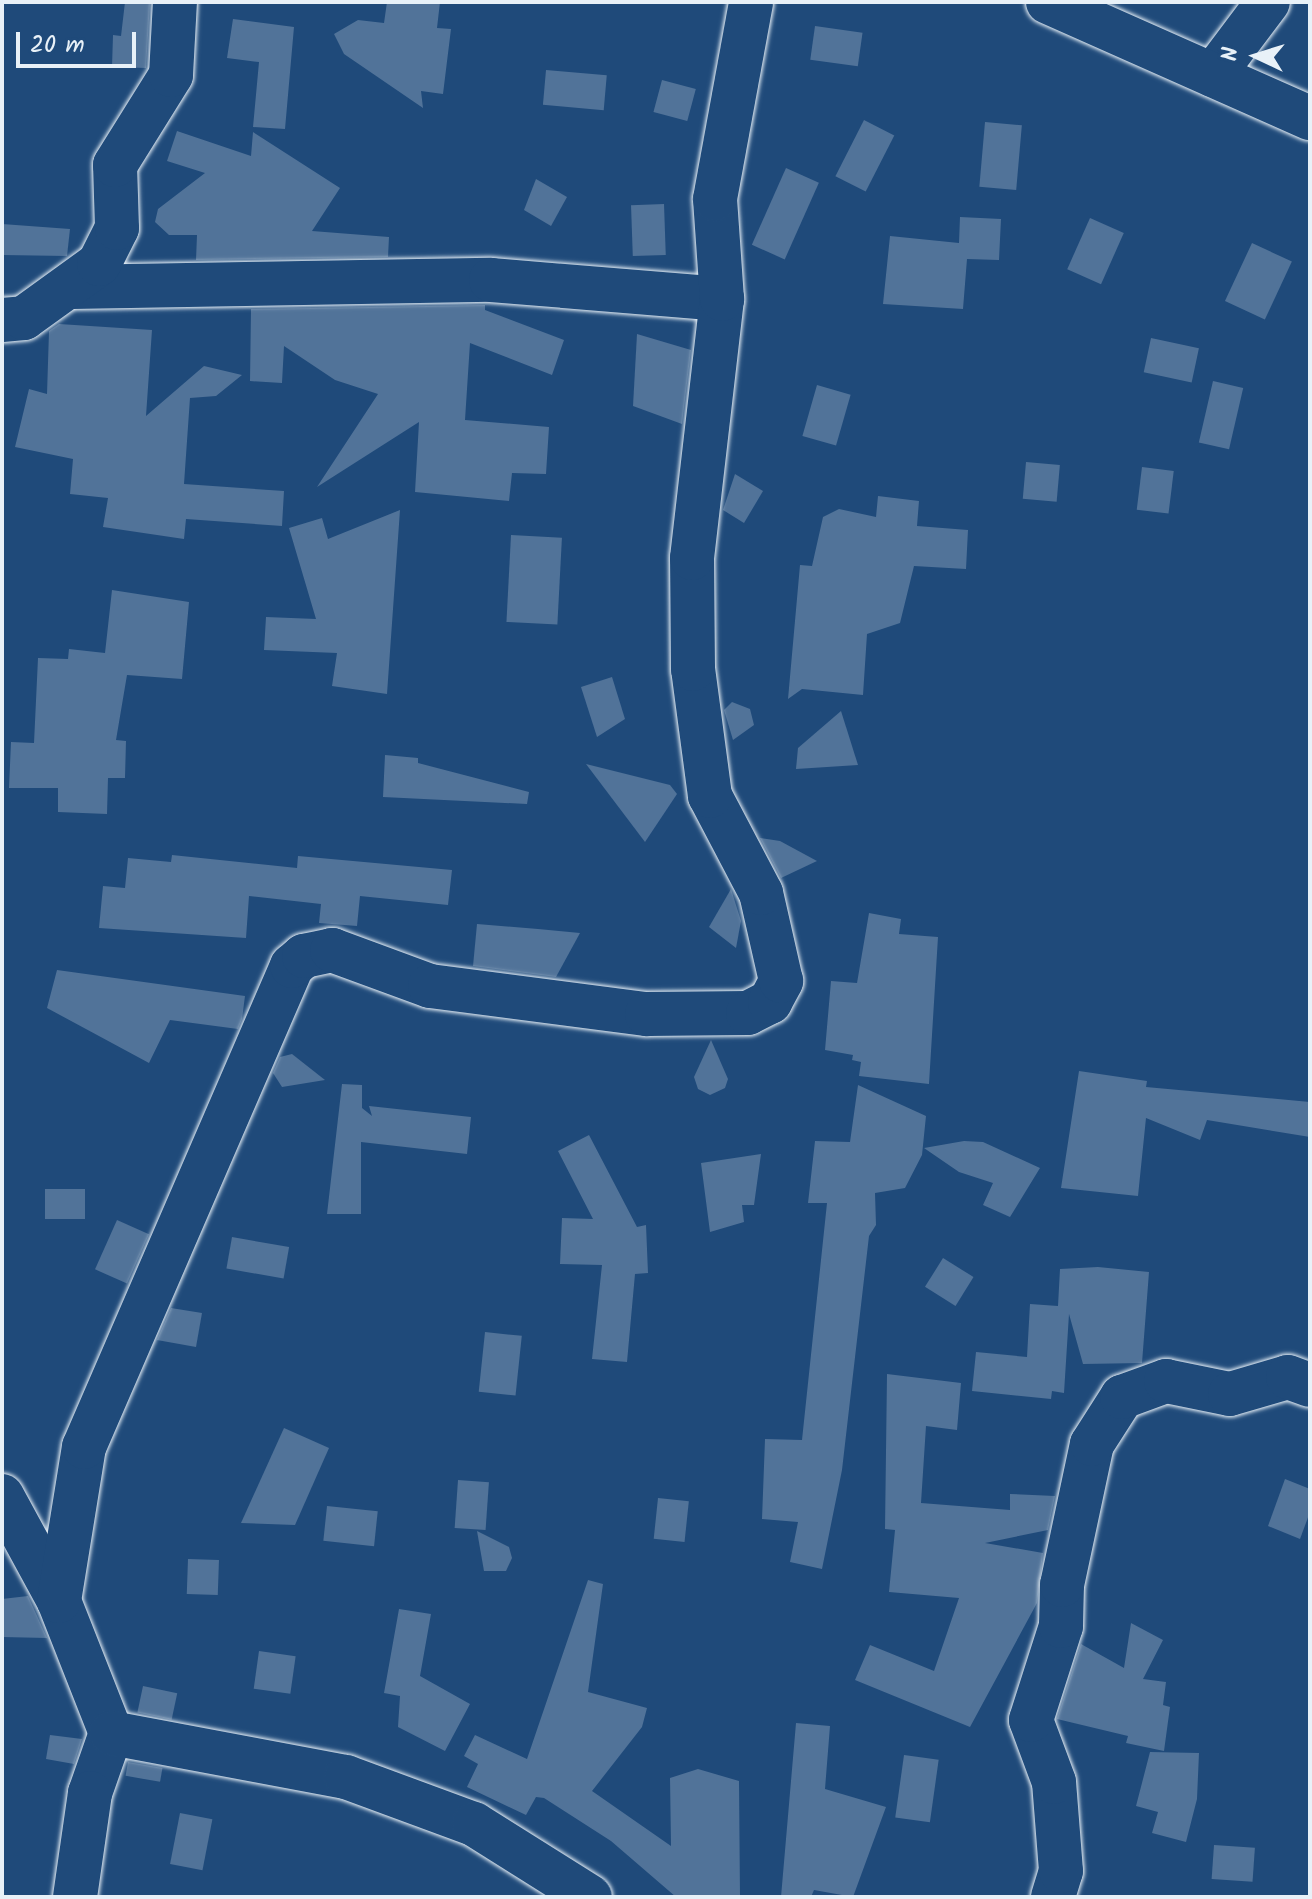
<!DOCTYPE html>
<style>
body{margin:0}
#map{position:relative;width:1312px;height:1899px;overflow:hidden;background:#1f4a7a;font-family:Kalam,sans-serif}
div>[style]{position:absolute}
[style*='--x']{left:calc(var(--x)*1px);top:calc(var(--y)*1px);width:calc(var(--w)*1px);rotate:calc(var(--a)*1deg)}
.building>*{inset:0;background:#517399;transform-origin:0 0}
.roads{filter:drop-shadow(0 0 2px #e8f1f8) drop-shadow(0 0 2px #e8f1f8)}
.minor>*{height:44px;margin:-22px;padding:0 22px;transform-origin:22px;border-radius:22px;background:#1f4a7a}
.major>*{height:44px;margin:-22px;padding:0 22px;transform-origin:22px;border-radius:22px;background:#1f4a7a}
span{translate:-50% -50%;white-space:nowrap;text-align:center;line-height:1.15;-webkit-text-stroke:6px #1f4a7a;paint-order:stroke}
.frame{position:absolute;inset:0;border:4px solid #e8f1f8;pointer-events:none}
.north{position:absolute;left:1216px;top:16px;width:80px;height:80px;-webkit-text-stroke:6px #1f4a7a;paint-order:stroke;rotate:274deg;font-size:22px;font-weight:700;line-height:32px;text-align:center;color:#e8f1f8}
.north::after{content:'';display:block;margin:auto;width:28px;height:36px;background:#e8f1f8;clip-path:polygon(50% 0,100% 100%,50% 72%,0 100%)}
.scale{position:absolute;left:16px;top:32px;width:120px;height:36px;box-sizing:border-box;border:4px solid #e8f1f8;border-top:0;padding-left:10px;font-size:24px;line-height:28px;white-space:nowrap;color:#e8f1f8;-webkit-text-stroke:6px #1f4a7a;paint-order:stroke}
</style>
<div id="map">
<div class="building">
<i style="clip-path:polygon(125px 2px,150px 2px,146px 68px,112px 67px,113px 35px,121px 36px)"></i>
<i style="clip-path:polygon(387px 2px,440px 2px,437px 28px,451px 29px,443px 94px,421px 91px,423px 108px,344px 54px,334px 34px,358px 20px,384px 23px)"></i>
<i style="clip-path:polygon(233px 19px,294px 27px,285px 129px,253px 127px,259px 62px,227px 58px)"></i>
<i style="left:815px;top:26px;width:48px;height:34px;rotate:8deg"></i>
<i style="left:546px;top:70px;width:61px;height:35px;rotate:5deg"></i>
<i style="left:662px;top:80px;width:35px;height:33px;rotate:15deg"></i>
<i style="left:864px;top:120px;width:34px;height:63px;rotate:27deg"></i>
<i style="left:985px;top:122px;width:37px;height:65px;rotate:5deg"></i>
<i style="clip-path:polygon(177px 131px,251px 156px,253px 132px,340px 188px,312px 231px,389px 237px,388px 257px,196px 260px,197px 235px,169px 235px,155px 222px,158px 209px,205px 173px,167px 161px)"></i>
<i style="left:786px;top:168px;width:36px;height:84px;rotate:24deg"></i>
<i style="clip-path:polygon(536px 179px,567px 197px,551px 226px,524px 210px)"></i>
<i style="left:664px;top:204px;width:51px;height:33px;rotate:88deg"></i>
<i style="clip-path:polygon(960px 217px,1001px 219px,999px 260px,967px 259px,963px 309px,883px 304px,890px 236px,959px 243px)"></i>
<i style="left:1090px;top:218px;width:37px;height:56px;rotate:24deg"></i>
<i style="clip-path:polygon(2px 224px,70px 229px,67px 256px,2px 255px)"></i>
<i style="left:1252px;top:243px;width:44px;height:64px;rotate:25deg"></i>
<i style="clip-path:polygon(485px 305px,485px 310px,564px 340px,552px 375px,470px 343px,465px 420px,549px 427px,546px 474px,512px 473px,509px 501px,415px 492px,419px 422px,317px 487px,378px 394px,335px 380px,284px 346px,282px 383px,250px 381px,251px 309px)"></i>
<i style="clip-path:polygon(59px 324px,152px 330px,146px 416px,204px 366px,242px 375px,216px 396px,190px 398px,184px 484px,284px 491px,282px 526px,186px 519px,184px 539px,103px 527px,108px 498px,70px 494px,73px 459px,15px 447px,29px 389px,47px 394px,49px 331px)"></i>
<i style="clip-path:polygon(637px 334px,691px 350px,682px 424px,633px 406px)"></i>
<i style="left:1151px;top:338px;width:49px;height:35px;rotate:12deg"></i>
<i style="left:1213px;top:381px;width:31px;height:63px;rotate:13deg"></i>
<i style="left:817px;top:385px;width:35px;height:53px;rotate:16deg"></i>
<i style="left:1026px;top:462px;width:34px;height:37px;rotate:5deg"></i>
<i style="left:1142px;top:467px;width:32px;height:43px;rotate:7deg"></i>
<i style="clip-path:polygon(735px 474px,763px 491px,744px 523px,723px 510px)"></i>
<i style="clip-path:polygon(878px 496px,919px 501px,917px 526px,968px 530px,966px 569px,914px 566px,900px 623px,867px 634px,863px 695px,802px 689px,788px 699px,800px 565px,812px 566px,823px 517px,839px 509px,876px 517px)"></i>
<i style="clip-path:polygon(400px 510px,387px 694px,332px 686px,337px 653px,264px 650px,266px 617px,316px 619px,289px 528px,322px 518px,328px 539px)"></i>
<i style="left:511px;top:535px;width:51px;height:87px;rotate:3deg"></i>
<i style="clip-path:polygon(112px 590px,189px 602px,182px 679px,127px 675px,116px 740px,126px 741px,125px 778px,108px 778px,107px 814px,58px 812px,58px 788px,9px 788px,11px 742px,34px 743px,38px 658px,68px 659px,69px 649px,105px 653px)"></i>
<i style="clip-path:polygon(612px 677px,625px 719px,597px 737px,581px 687px)"></i>
<i style="clip-path:polygon(732px 702px,750px 709px,754px 725px,733px 740px,724px 710px)"></i>
<i style="clip-path:polygon(841px 711px,858px 765px,796px 769px,798px 748px)"></i>
<i style="clip-path:polygon(385px 755px,418px 758px,418px 763px,529px 792px,527px 804px,383px 797px)"></i>
<i style="clip-path:polygon(586px 764px,670px 785px,677px 794px,645px 842px)"></i>
<i style="clip-path:polygon(760px 838px,780px 841px,817px 861px,781px 878px)"></i>
<i style="clip-path:polygon(172px 855px,297px 868px,298px 856px,452px 870px,448px 905px,360px 896px,357px 926px,319px 923px,321px 904px,249px 896px,246px 938px,99px 928px,103px 886px,125px 888px,128px 858px,171px 862px)"></i>
<i style="clip-path:polygon(731px 889px,741px 921px,736px 948px,709px 927px)"></i>
<i style="clip-path:polygon(869px 913px,901px 919px,899px 934px,938px 937px,929px 1084px,859px 1076px,861px 1062px,852px 1060px,853px 1055px,825px 1050px,831px 981px,857px 983px)"></i>
<i style="clip-path:polygon(477px 924px,538px 929px,580px 933px,556px 977px,473px 966px)"></i>
<i style="clip-path:polygon(57px 970px,245px 996px,242px 1019px,238px 1029px,170px 1020px,149px 1063px,47px 1008px)"></i>
<i style="clip-path:polygon(711px 1040px,728px 1079px,725px 1088px,710px 1095px,698px 1089px,694px 1077px)"></i>
<i style="clip-path:polygon(292px 1054px,325px 1080px,282px 1087px,273px 1073px,280px 1057px)"></i>
<i style="clip-path:polygon(1079px 1071px,1147px 1081px,1146px 1087px,1310px 1102px,1310px 1137px,1207px 1120px,1200px 1140px,1146px 1118px,1138px 1196px,1061px 1188px)"></i>
<i style="clip-path:polygon(342px 1084px,362px 1085px,362px 1108px,372px 1116px,369px 1106px,471px 1117px,467px 1154px,361px 1142px,361px 1214px,327px 1214px)"></i>
<i style="clip-path:polygon(858px 1085px,926px 1116px,922px 1155px,905px 1188px,875px 1193px,876px 1225px,869px 1236px,842px 1470px,822px 1569px,790px 1562px,798px 1522px,762px 1519px,765px 1439px,802px 1440px,827px 1203px,808px 1203px,815px 1141px,850px 1142px)"></i>
<i style="clip-path:polygon(589px 1135px,637px 1227px,646px 1225px,648px 1273px,635px 1274px,627px 1362px,592px 1359px,602px 1265px,560px 1264px,562px 1218px,593px 1219px,558px 1151px)"></i>
<i style="clip-path:polygon(964px 1141px,983px 1142px,1040px 1168px,1010px 1217px,983px 1205px,993px 1183px,959px 1172px,924px 1148px)"></i>
<i style="clip-path:polygon(761px 1154px,754px 1205px,742px 1205px,744px 1222px,710px 1232px,701px 1163px)"></i>
<i style="left:45px;top:1189px;width:40px;height:30px"></i>
<i style="left:117px;top:1220px;width:35px;height:54px;rotate:24deg"></i>
<i style="left:232px;top:1237px;width:58px;height:32px;rotate:10deg"></i>
<i style="left:943px;top:1258px;width:36px;height:34px;rotate:32deg"></i>
<i style="clip-path:polygon(1098px 1267px,1149px 1272px,1142px 1363px,1083px 1364px,1069px 1314px,1064px 1393px,1052px 1391px,1051px 1399px,972px 1391px,976px 1352px,1027px 1357px,1030px 1304px,1058px 1306px,1060px 1269px)"></i>
<i style="clip-path:polygon(171px 1308px,202px 1313px,196px 1347px,157px 1340px)"></i>
<i style="left:485px;top:1332px;width:37px;height:60px;rotate:6deg"></i>
<i style="clip-path:polygon(887px 1374px,961px 1383px,957px 1430px,926px 1426px,921px 1503px,1010px 1510px,1010px 1494px,1055px 1496px,1048px 1530px,985px 1543px,1043px 1553px,1037px 1603px,970px 1727px,855px 1680px,870px 1645px,934px 1671px,959px 1598px,889px 1592px,895px 1530px,885px 1529px)"></i>
<i style="clip-path:polygon(284px 1428px,329px 1448px,295px 1525px,241px 1523px)"></i>
<i style="clip-path:polygon(1285px 1479px,1310px 1489px,1310px 1512px,1300px 1539px,1268px 1526px)"></i>
<i style="left:458px;top:1480px;width:31px;height:48px;rotate:4deg"></i>
<i style="left:658px;top:1498px;width:31px;height:41px;rotate:6deg"></i>
<i style="left:327px;top:1506px;width:51px;height:35px;rotate:6deg"></i>
<i style="clip-path:polygon(477px 1531px,509px 1547px,512px 1558px,506px 1571px,484px 1571px)"></i>
<i style="left:188px;top:1559px;width:31px;height:35px;rotate:2deg"></i>
<i style="clip-path:polygon(588px 1580px,603px 1584px,588px 1692px,647px 1708px,642px 1727px,592px 1791px,671px 1846px,670px 1778px,698px 1769px,739px 1781px,740px 1897px,676px 1897px,611px 1841px,544px 1798px,536px 1797px,526px 1815px,467px 1787px,478px 1764px,464px 1756px,475px 1735px,527px 1759px)"></i>
<i style="clip-path:polygon(28px 1596px,47px 1638px,2px 1637px,2px 1599px)"></i>
<i style="clip-path:polygon(399px 1609px,431px 1614px,420px 1676px,470px 1704px,445px 1751px,398px 1727px,400px 1696px,384px 1693px)"></i>
<i style="clip-path:polygon(1131px 1623px,1163px 1640px,1143px 1679px,1166px 1682px,1163px 1705px,1170px 1707px,1164px 1751px,1126px 1743px,1128px 1736px,1057px 1719px,1081px 1644px,1124px 1668px)"></i>
<i style="left:259px;top:1651px;width:37px;height:38px;rotate:8deg"></i>
<i style="left:143px;top:1686px;width:35px;height:27px;rotate:12deg"></i>
<i style="clip-path:polygon(796px 1723px,830px 1726px,825px 1789px,886px 1807px,853px 1897px,814px 1890px,811px 1897px,781px 1897px)"></i>
<i style="clip-path:polygon(50px 1735px,82px 1739px,74px 1764px,46px 1759px)"></i>
<i style="clip-path:polygon(1150px 1752px,1199px 1753px,1197px 1799px,1186px 1842px,1152px 1833px,1158px 1812px,1136px 1806px)"></i>
<i style="left:904px;top:1755px;width:35px;height:63px;rotate:8deg"></i>
<i style="left:128px;top:1762px;width:35px;height:14px;rotate:10deg"></i>
<i style="left:180px;top:1813px;width:33px;height:52px;rotate:11deg"></i>
<i style="left:1214px;top:1845px;width:41px;height:34px;rotate:4deg"></i>
</div>
<div class="roads">
<div class="minor">
<i style="--x:1213;--y:75;--w:91;--a:-53"></i>
<i style="--x:72;--y:287;--w:419;--a:-1"></i>
<i style="--x:491;--y:280;--w:232;--a:4.7"></i>
<i style="--x:2;--y:320;--w:22;--a:-5"></i>
<i style="--x:24;--y:318;--w:92;--a:-35.8"></i>
<i style="--x:99;--y:264;--w:40;--a:-63.4"></i>
<i style="--x:117;--y:228;--w:63;--a:-91.8"></i>
<i style="--x:115;--y:165;--w:106;--a:-58.1"></i>
<i style="--x:171;--y:75;--w:73;--a:-86.9"></i>
<i style="--x:2;--y:1496;--w:119;--a:61.5"></i>
<i style="--x:59;--y:1601;--w:142;--a:68.5"></i>
<i style="--x:111;--y:1733;--w:64;--a:109.3"></i>
<i style="--x:90;--y:1793;--w:105;--a:98.2"></i>
<i style="--x:59;--y:1601;--w:156;--a:-80.8"></i>
<i style="--x:84;--y:1447;--w:524;--a:-66.61"></i>
<i style="--x:292;--y:966;--w:16;--a:-40"></i>
<i style="--x:304;--y:956;--w:29;--a:-12"></i>
<i style="--x:332;--y:950;--w:104;--a:20.2"></i>
<i style="--x:430;--y:986;--w:219;--a:7.4"></i>
<i style="--x:647;--y:1014;--w:101;--a:-0.6"></i>
<i style="--x:748;--y:1013;--w:25;--a:-27"></i>
<i style="--x:770;--y:1002;--w:24;--a:-62"></i>
<i style="--x:781;--y:981;--w:90;--a:-102.8"></i>
<i style="--x:761;--y:893;--w:110;--a:-117.7"></i>
<i style="--x:710;--y:796;--w:128;--a:-97.6"></i>
<i style="--x:693;--y:669;--w:111;--a:-90.5"></i>
<i style="--x:692;--y:558;--w:261;--a:-83.4"></i>
<i style="--x:722;--y:299;--w:100;--a:-94"></i>
<i style="--x:715;--y:199;--w:200;--a:-79.6"></i>
<i style="--x:111;--y:1733;--w:239;--a:10.6"></i>
<i style="--x:346;--y:1777;--w:136;--a:20.2"></i>
<i style="--x:474;--y:1824;--w:137;--a:32.2"></i>
<i style="--x:1053;--y:1897;--w:27;--a:-73"></i>
<i style="--x:1061;--y:1871;--w:89;--a:-94.5"></i>
<i style="--x:1054;--y:1782;--w:66;--a:-110.4"></i>
<i style="--x:1031;--y:1720;--w:99;--a:-72.3"></i>
<i style="--x:1061;--y:1626;--w:41;--a:-88.6"></i>
<i style="--x:1062;--y:1585;--w:144;--a:-78"></i>
<i style="--x:1092;--y:1444;--w:56;--a:-57.4"></i>
<i style="--x:1122;--y:1397;--w:47;--a:-20"></i>
<i style="--x:1166;--y:1381;--w:65;--a:11.5"></i>
<i style="--x:1230;--y:1394;--w:60;--a:-16.3"></i>
<i style="--x:1288;--y:1377;--w:23;--a:20"></i>
</div>
<div class="major">
<i style="--x:1048;--y:2;--w:287;--a:23.9"></i>
</div>
</div>
<div class="frame"></div>
<div class="north">N</div>
<div class="scale">20 m</div>
</div>
